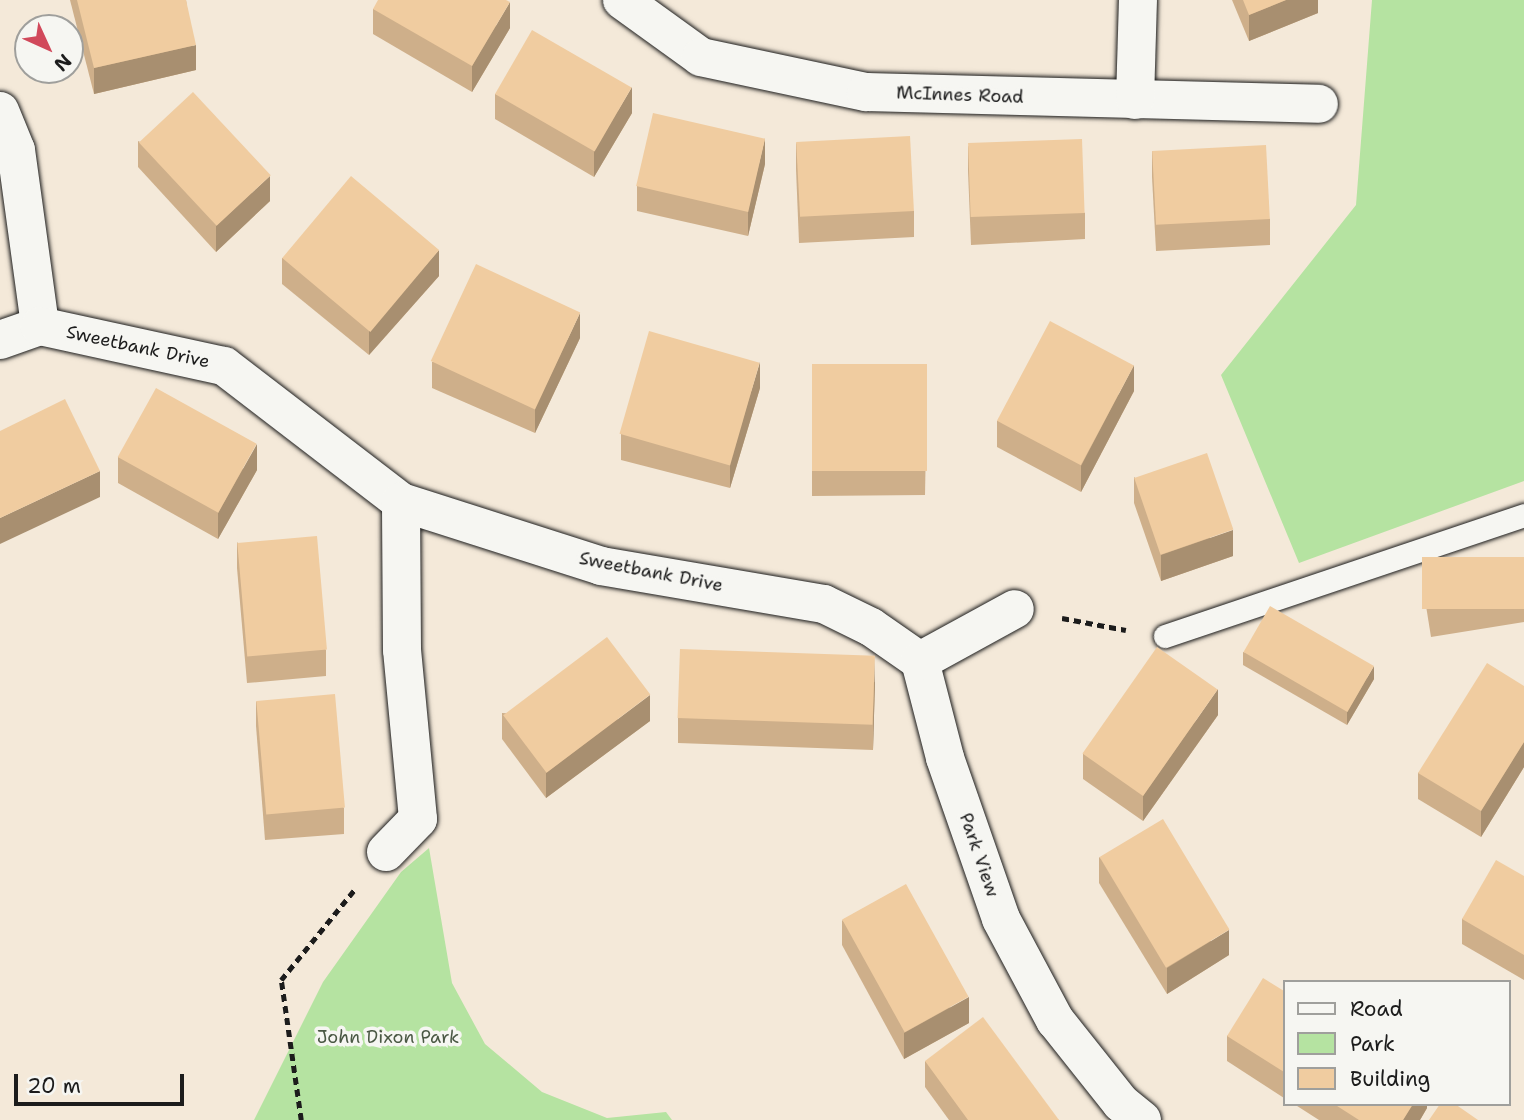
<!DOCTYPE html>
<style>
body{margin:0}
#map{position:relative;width:1524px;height:1120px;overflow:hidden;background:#f4e9d9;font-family:"Shantell Sans",sans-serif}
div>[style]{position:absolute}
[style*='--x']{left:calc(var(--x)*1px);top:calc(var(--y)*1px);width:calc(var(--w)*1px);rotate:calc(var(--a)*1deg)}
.green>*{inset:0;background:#b5e3a1}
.path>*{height:4.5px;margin-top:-2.25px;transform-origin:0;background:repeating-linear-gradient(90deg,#1c1c1c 0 7px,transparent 0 12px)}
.roads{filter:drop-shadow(0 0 2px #1c1c1c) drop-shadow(0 0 2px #1c1c1c)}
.service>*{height:23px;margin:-11.5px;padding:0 11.5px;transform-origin:11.5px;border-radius:11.5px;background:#f6f6f2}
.minor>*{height:38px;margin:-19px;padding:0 19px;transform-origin:19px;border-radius:19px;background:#f6f6f2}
.wall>*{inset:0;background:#ceaf8a}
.shaded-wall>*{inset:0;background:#a88f70}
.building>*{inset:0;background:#f0cca0;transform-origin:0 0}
span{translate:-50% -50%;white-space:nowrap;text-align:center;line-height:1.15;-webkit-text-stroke:7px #f6f6f2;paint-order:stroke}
.street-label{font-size:18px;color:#1c1c1c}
.park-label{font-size:18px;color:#4a5844}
.legend{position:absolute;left:1283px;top:980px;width:228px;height:126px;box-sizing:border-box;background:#f6f6f2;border:2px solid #9f9f9c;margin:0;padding:9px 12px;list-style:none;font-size:21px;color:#1c1c1c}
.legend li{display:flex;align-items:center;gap:14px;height:35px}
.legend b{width:35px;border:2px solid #9f9f9c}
.north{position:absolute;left:14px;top:14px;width:70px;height:70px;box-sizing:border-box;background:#f6f6f2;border:2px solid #9f9f9c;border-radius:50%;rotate:135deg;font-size:19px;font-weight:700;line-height:28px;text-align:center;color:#1c1c1c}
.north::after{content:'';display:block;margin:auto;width:24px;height:32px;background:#d1495b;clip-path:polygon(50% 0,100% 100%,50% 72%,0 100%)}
.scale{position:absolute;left:14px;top:1074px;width:170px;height:32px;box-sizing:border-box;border:4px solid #1c1c1c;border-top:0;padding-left:9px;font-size:21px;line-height:24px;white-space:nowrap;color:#1c1c1c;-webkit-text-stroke:5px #f6f6f2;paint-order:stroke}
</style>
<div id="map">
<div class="green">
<i style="clip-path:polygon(1372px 0,1524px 0,1524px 481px,1299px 563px,1221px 375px,1356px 205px)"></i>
<i style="clip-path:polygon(429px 848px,452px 983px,485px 1044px,542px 1092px,607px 1118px,666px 1112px,672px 1120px,254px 1120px,323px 982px,401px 872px)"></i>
</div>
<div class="path">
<i style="--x:1062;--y:618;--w:65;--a:10.6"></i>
<i style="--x:301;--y:1120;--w:141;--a:-98.1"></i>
<i style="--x:281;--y:980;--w:117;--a:-50.9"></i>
</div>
<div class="roads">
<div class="service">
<i style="--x:1165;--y:636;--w:379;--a:-18.6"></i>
</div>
<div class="minor">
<i style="--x:622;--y:0;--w:97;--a:35.8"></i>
<i style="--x:701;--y:57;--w:169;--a:12"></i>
<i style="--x:866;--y:92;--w:453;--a:1.5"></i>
<i style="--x:1135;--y:100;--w:100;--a:-88.3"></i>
<i style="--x:0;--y:111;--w:42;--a:67.7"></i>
<i style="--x:16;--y:150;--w:178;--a:82.2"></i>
<i style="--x:0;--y:340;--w:42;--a:-19.3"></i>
<i style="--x:40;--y:326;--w:188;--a:12.3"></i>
<i style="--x:224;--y:366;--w:223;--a:37.5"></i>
<i style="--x:401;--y:502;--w:210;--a:17.7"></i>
<i style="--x:601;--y:566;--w:226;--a:9.7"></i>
<i style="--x:824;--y:604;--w:52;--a:26.1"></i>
<i style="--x:871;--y:627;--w:60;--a:34.8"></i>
<i style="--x:920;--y:661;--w:100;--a:75.5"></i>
<i style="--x:945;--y:758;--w:170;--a:70.8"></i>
<i style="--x:1001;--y:919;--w:115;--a:61.9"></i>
<i style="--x:1055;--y:1020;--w:106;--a:51.5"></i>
<i style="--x:1121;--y:1103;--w:27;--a:39"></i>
<i style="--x:920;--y:661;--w:108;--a:-28.7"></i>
<i style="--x:386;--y:852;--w:46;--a:-45.9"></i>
<i style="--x:418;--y:819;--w:170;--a:-95.4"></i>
<i style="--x:402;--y:650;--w:148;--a:-90.4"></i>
</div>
</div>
<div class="wall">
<i style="clip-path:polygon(70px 0,186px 0,196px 70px,94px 94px)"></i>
<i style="clip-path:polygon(1232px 0,1318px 0,1318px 13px,1249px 41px)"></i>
<i style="clip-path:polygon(373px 9px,510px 28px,472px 92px,373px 34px)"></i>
<i style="clip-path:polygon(495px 94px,632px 113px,594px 177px,495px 119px)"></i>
<i style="clip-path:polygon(138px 141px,270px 201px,216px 252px,138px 167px)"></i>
<i style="clip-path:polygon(796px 143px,914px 211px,914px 237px,799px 243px,796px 169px)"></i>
<i style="clip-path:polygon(968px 146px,1085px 213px,1085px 239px,971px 245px,968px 171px)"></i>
<i style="clip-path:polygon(1152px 151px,1270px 219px,1270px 245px,1156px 251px,1152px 177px)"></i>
<i style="clip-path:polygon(765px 164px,748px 236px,637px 211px,637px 186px)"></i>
<i style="clip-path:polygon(282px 258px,439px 276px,369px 355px,282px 284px)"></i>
<i style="clip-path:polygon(580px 338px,535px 433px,432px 388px,432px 362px)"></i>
<i style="clip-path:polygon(812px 364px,927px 390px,925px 495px,812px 496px)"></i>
<i style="clip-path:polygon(760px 388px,730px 488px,621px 460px,621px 434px)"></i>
<i style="clip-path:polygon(1134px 391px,1081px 492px,997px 447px,997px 421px)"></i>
<i style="clip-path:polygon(118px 457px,257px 470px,218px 539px,118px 483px)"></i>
<i style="clip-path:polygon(1134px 477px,1233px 556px,1161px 581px,1134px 503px)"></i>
<i style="clip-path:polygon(237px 542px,326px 650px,326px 676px,247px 683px,237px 568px)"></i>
<i style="clip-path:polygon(1524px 557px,1524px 622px,1431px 637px,1423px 587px,1423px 574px)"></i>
<i style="clip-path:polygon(1243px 652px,1374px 679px,1347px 725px,1243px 665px)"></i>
<i style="clip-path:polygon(875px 682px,873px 750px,678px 743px,678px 718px)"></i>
<i style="clip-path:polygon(1524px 686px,1524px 767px,1481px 837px,1418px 799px,1418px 773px)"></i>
<i style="clip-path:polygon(256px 701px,344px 808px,344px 834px,265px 840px,256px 726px)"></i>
<i style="clip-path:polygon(502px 713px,650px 721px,546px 798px,502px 739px)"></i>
<i style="clip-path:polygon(1218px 715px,1143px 821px,1083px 779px,1083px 754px)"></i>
<i style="clip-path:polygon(1099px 857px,1229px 955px,1167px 994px,1099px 883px)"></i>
<i style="clip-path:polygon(1524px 876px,1524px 980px,1462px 944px,1462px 919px)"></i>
<i style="clip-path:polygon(842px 920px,969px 1023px,904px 1059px,842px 945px)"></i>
<i style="clip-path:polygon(1284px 991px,1284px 1098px,1227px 1061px,1227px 1036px)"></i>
<i style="clip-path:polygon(925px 1061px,1059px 1120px,949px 1120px,925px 1087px)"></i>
<i style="clip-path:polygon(1294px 1104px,1427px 1104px,1427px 1108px,1420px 1120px,1319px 1120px)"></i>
</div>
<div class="shaded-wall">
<i style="clip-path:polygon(1286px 0,1318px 0,1318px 13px,1249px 41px,1249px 15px)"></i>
<i style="clip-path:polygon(510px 2px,510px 28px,472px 92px,472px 66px)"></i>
<i style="clip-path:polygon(196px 45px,196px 70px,94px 94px,94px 68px)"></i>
<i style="clip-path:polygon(632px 87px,632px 113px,594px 177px,594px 151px)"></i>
<i style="clip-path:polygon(765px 138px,765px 164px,748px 236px,748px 211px)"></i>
<i style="clip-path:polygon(270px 176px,270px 201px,216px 252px,216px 226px)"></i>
<i style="clip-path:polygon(439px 250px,439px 276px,369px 355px,369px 329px)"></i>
<i style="clip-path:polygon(580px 313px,580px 338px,535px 433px,535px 408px)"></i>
<i style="clip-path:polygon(760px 362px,760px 388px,730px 488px,730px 462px)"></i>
<i style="clip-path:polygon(1134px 365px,1134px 391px,1081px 492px,1081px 466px)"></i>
<i style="clip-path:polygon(257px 444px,257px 470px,218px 539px,218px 513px)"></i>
<i style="clip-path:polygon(100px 471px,100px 497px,0 544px,0 518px)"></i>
<i style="clip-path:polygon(1233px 530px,1233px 556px,1161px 581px,1161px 555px)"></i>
<i style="clip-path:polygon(875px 656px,875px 682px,873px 750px,873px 724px)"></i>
<i style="clip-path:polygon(1374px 666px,1374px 679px,1347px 725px,1347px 712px)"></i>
<i style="clip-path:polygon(1218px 689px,1218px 715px,1143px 821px,1143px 796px)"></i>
<i style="clip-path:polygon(650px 695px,650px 721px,546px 798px,546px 773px)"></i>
<i style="clip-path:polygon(1524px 742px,1524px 767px,1481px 837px,1481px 811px)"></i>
<i style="clip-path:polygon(1229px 930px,1229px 955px,1167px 994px,1167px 968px)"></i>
<i style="clip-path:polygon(969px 997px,969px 1023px,904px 1059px,904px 1033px)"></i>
<i style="clip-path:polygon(1413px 1104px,1427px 1104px,1427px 1108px,1420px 1120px,1403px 1120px)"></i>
</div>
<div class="building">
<i style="clip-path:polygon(77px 0,186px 0,196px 45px,94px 68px)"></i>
<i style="clip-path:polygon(378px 0,506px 0,510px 2px,472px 66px,373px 9px)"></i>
<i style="clip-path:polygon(1243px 0,1286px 0,1249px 15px)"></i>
<i style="left:532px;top:30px;width:115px;height:74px;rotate:30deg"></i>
<i style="left:193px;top:92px;width:114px;height:74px;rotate:47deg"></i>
<i style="left:653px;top:113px;width:115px;height:75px;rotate:13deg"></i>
<i style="left:910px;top:136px;width:75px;height:114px;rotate:87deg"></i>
<i style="left:1082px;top:139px;width:74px;height:114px;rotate:88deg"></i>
<i style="left:1266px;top:145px;width:74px;height:114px;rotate:87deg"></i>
<i style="left:351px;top:176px;width:115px;height:107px;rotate:40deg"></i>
<i style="left:476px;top:264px;width:115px;height:107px;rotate:25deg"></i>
<i style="left:1050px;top:321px;width:95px;height:113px;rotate:28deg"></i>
<i style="left:649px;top:331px;width:115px;height:107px;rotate:16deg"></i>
<i style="left:812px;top:364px;width:115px;height:107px"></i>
<i style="left:156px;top:388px;width:115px;height:79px;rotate:29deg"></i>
<i style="clip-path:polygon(65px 399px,100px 471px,0 518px,0 431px)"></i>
<i style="left:1207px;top:453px;width:81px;height:77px;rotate:71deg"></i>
<i style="left:317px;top:536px;width:114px;height:80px;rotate:85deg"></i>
<i style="left:1524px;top:557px;width:52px;height:102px;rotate:90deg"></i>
<i style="left:1270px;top:606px;width:120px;height:53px;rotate:30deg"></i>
<i style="left:607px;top:637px;width:72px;height:130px;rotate:53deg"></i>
<i style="left:1157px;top:647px;width:74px;height:130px;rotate:35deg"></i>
<i style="left:680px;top:649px;width:195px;height:69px;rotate:2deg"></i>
<i style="clip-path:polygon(1487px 663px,1524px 686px,1524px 742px,1481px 811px,1418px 773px)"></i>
<i style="left:335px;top:694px;width:114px;height:79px;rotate:85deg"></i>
<i style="left:1163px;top:819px;width:129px;height:74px;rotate:59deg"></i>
<i style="clip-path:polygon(1496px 860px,1524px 876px,1524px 955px,1462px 919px)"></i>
<i style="left:906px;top:884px;width:129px;height:73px;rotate:61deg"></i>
<i style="clip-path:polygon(1263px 978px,1284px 991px,1284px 1072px,1227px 1036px)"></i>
<i style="clip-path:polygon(983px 1017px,1059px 1120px,968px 1120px,925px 1061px)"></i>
<i style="clip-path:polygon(1334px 1104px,1413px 1104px,1403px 1120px,1359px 1120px)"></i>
<i style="clip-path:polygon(1440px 1104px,1455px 1104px,1478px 1120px,1429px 1120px)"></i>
</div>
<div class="street-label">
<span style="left:960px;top:95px;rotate:2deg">McInnes Road</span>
<span style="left:138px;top:347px;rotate:12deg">Sweetbank Drive</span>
<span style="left:651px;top:572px;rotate:11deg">Sweetbank Drive</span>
<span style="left:979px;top:855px;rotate:71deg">Park View</span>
</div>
<div class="park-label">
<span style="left:388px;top:1037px">John Dixon Park</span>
</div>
<ul class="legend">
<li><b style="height:9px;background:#f6f6f2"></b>Road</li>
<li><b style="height:19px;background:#b5e3a1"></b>Park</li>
<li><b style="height:19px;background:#f0cca0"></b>Building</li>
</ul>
<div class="north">N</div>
<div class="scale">20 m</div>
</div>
